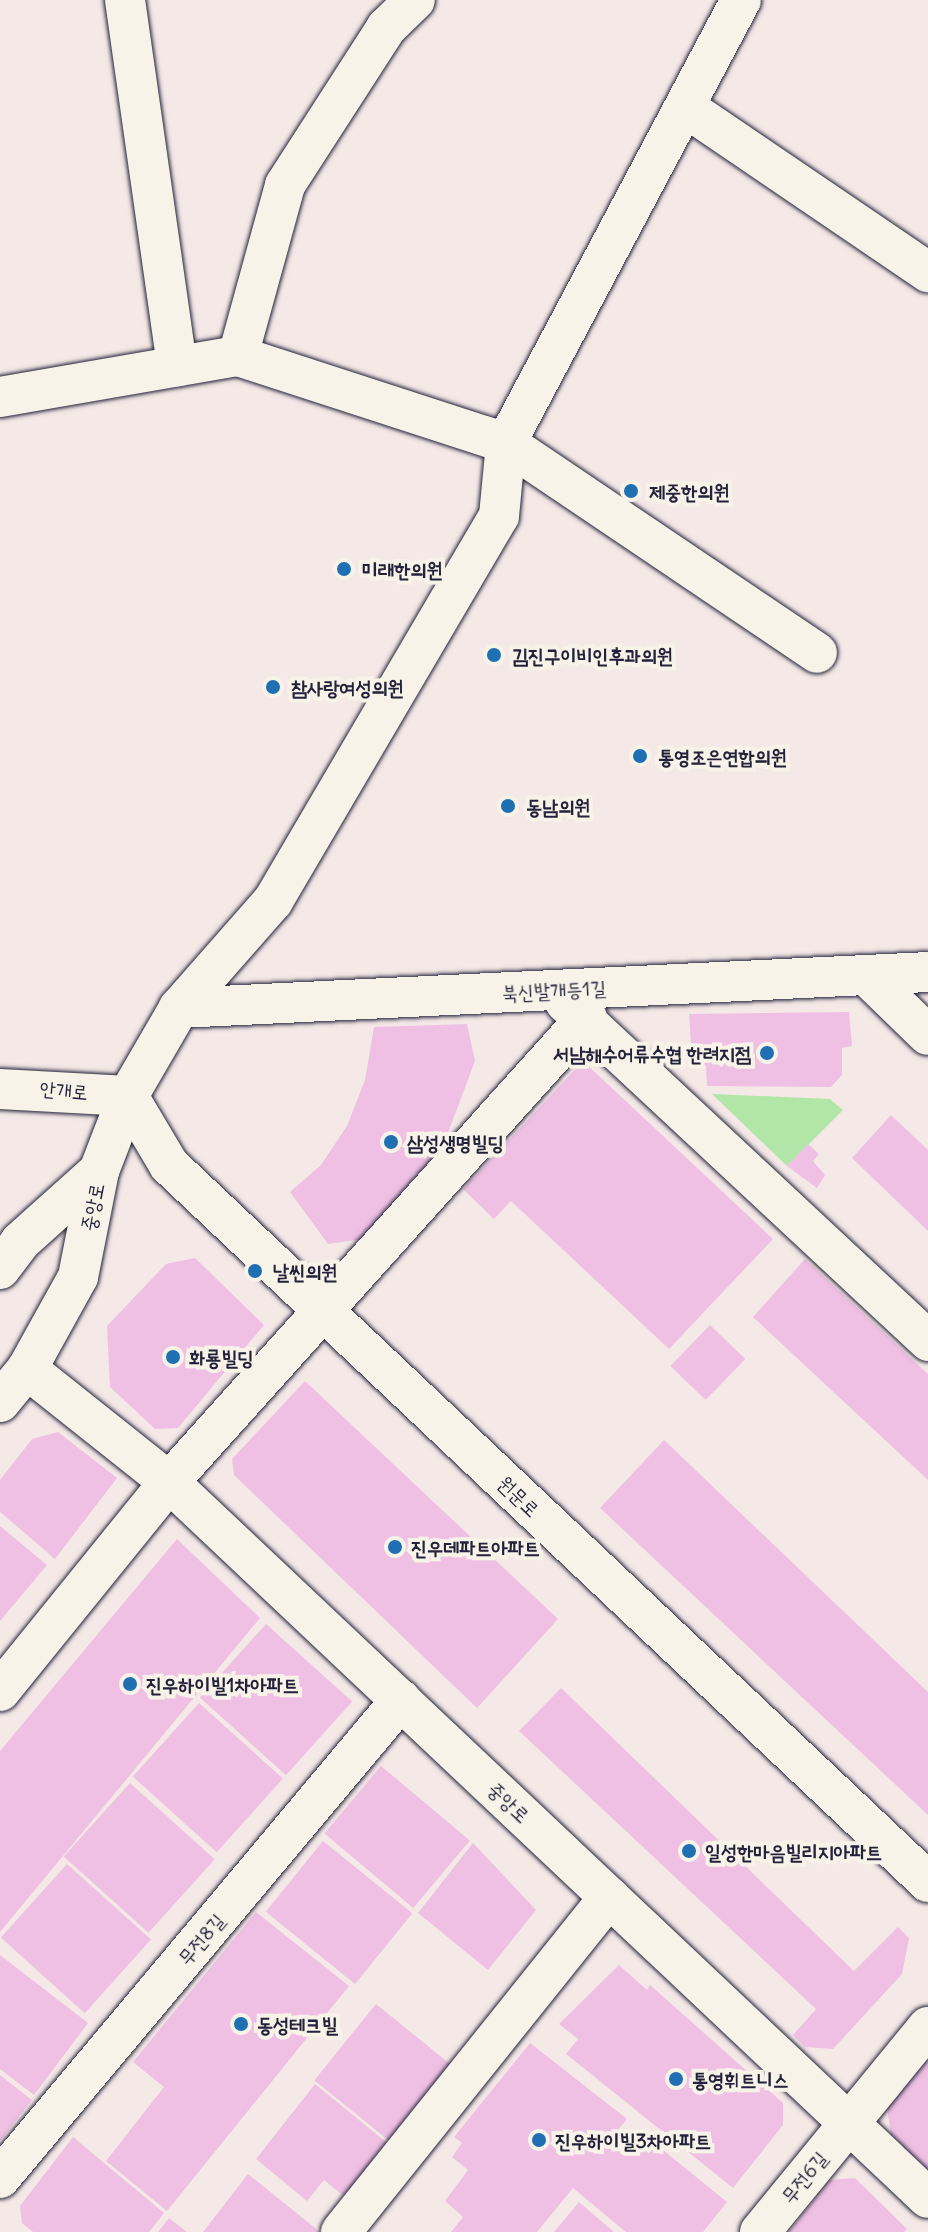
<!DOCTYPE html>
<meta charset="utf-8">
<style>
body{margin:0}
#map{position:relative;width:928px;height:2232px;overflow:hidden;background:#f5e9e7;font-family:Delius,"Poor Story",sans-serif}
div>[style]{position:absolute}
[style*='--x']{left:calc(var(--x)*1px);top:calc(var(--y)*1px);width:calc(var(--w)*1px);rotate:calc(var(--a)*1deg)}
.green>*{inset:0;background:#b1e6a8}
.building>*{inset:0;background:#efc0e3;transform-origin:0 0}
.roads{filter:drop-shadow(0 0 2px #22223b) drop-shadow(0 0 2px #22223b)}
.minor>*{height:40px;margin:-20px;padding:0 20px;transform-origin:20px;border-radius:20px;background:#f7f3e8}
.dots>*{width:22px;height:22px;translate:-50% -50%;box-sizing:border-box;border:4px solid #f7f3e8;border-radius:50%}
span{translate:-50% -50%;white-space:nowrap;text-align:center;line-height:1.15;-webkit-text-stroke:8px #f7f3e8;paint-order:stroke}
.poi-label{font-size:20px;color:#22223b;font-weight:700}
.left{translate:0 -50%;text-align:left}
.right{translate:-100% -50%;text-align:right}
.street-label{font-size:20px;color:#22223b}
</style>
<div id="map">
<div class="green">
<i style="clip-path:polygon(712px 1094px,830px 1099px,843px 1110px,787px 1166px)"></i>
</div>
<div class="building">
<i style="clip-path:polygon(849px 1012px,852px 1046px,842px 1048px,842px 1075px,831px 1087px,707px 1086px,706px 1066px,692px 1058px,689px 1014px)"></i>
<i style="clip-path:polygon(467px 1024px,475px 1061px,439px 1157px,362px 1239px,328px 1244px,290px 1192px,321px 1165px,347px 1126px,365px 1080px,374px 1027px)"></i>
<i style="clip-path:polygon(583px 1061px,773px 1239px,669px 1349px,511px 1201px,494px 1219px,463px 1189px)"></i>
<i style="clip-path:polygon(891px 1115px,928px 1150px,928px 1231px,852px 1158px)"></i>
<i style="clip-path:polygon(808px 1144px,819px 1154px,813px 1161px,825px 1175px,817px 1188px,787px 1166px)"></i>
<i style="clip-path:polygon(195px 1258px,264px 1325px,178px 1428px,155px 1429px,110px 1387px,107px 1326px,166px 1264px)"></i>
<i style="clip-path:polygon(805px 1259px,928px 1374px,928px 1480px,753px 1317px)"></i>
<i style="left:710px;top:1325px;width:49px;height:57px;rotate:44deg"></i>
<i style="clip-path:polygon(305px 1381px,558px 1619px,477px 1708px,234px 1475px,232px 1459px)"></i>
<i style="clip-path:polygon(58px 1432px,117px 1478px,55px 1559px,0 1512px,0 1480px,32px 1439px)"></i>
<i style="clip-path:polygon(664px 1440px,928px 1692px,928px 1815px,600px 1508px)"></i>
<i style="clip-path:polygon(0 1526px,47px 1565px,0 1621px)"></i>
<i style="clip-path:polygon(177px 1539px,260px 1618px,0 1932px,0 1751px)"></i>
<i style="left:266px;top:1624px;width:116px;height:99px;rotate:42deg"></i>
<i style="clip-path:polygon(561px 1688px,854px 1971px,898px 1927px,909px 1938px,902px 1974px,833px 2049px,805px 2047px,793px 2035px,816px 2009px,519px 1731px)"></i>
<i style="left:199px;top:1703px;width:113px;height:99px;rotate:42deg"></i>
<i style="left:381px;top:1766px;width:116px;height:88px;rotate:40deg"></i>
<i style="left:130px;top:1783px;width:114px;height:99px;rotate:42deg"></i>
<i style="left:323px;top:1841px;width:115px;height:91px;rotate:39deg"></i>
<i style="clip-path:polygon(473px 1843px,536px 1910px,488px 1970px,418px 1913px)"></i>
<i style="left:67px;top:1864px;width:113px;height:99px;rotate:42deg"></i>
<i style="clip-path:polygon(256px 1912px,349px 1986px,167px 2211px,106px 2161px,164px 2087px,133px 2062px)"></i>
<i style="clip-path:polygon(0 1955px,88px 2023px,34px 2095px,0 2069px)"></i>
<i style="clip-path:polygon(619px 1965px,647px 1990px,650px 1985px,783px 2103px,783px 2125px,733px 2188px,566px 2054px,578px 2039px,559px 2024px)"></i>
<i style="left:376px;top:2004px;width:99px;height:98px;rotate:39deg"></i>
<i style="clip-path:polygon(530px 2043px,627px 2119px,613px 2136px,629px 2148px,642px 2133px,727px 2202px,703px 2232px,626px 2232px,573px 2188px,537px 2232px,451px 2232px,463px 2217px,445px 2201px,468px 2170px,452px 2157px,462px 2143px,454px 2137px)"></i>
<i style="clip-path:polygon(923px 2058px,928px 2063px,928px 2171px,891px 2137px,886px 2098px)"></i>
<i style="clip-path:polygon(0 2075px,32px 2100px,0 2141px)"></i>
<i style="clip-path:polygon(315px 2084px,392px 2147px,350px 2201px,324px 2180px,307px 2201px,256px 2159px)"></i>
<i style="clip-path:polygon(73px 2137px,164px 2213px,149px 2232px,33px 2232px,22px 2223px,20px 2206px)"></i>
<i style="clip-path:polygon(248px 2174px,320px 2232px,203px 2232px)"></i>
<i style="clip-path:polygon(855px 2178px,907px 2229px,904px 2232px,789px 2232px,830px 2180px)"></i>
<i style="clip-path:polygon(579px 2202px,614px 2232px,554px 2232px)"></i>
<i style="clip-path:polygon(169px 2218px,187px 2232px,158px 2232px)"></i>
</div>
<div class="roads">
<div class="minor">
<i style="--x:125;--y:0;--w:370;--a:81.9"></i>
<i style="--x:685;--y:107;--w:294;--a:34.2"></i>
<i style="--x:238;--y:356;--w:177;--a:-74.6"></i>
<i style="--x:285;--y:185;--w:187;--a:-57.2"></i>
<i style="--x:386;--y:28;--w:40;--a:-44"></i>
<i style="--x:0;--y:397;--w:242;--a:-9.8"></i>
<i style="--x:238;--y:356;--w:282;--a:18"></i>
<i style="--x:506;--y:443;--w:375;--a:34"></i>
<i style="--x:866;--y:975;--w:86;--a:44.1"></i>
<i style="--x:565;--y:1002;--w:497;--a:43"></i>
<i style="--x:179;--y:1008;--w:750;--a:-2.75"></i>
<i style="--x:0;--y:1089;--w:128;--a:3.1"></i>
<i style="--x:128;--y:1096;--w:80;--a:59.3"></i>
<i style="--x:169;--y:1165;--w:1044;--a:43.37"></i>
<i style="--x:0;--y:1269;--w:34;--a:-53"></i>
<i style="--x:20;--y:1242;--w:106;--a:-41.9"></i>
<i style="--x:27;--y:1369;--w:181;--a:38.5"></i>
<i style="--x:169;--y:1482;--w:1043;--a:43.33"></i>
<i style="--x:0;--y:1402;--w:43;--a:-50.7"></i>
<i style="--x:27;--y:1369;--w:105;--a:-61"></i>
<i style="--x:78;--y:1277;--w:108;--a:-78.8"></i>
<i style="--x:99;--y:1171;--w:80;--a:-68.9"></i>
<i style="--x:128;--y:1096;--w:102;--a:-59.9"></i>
<i style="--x:179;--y:1008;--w:142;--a:-48.7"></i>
<i style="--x:273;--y:901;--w:446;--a:-59.6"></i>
<i style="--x:499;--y:516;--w:73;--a:-84.5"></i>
<i style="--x:506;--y:443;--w:501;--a:-62.06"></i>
<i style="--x:0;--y:1691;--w:269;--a:-51"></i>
<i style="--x:169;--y:1482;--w:625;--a:-48.05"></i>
<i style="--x:0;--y:2178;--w:624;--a:-50.01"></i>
<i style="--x:341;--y:2232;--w:429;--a:-51.3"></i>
<i style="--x:760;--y:2232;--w:265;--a:-50.7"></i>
</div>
</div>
<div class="dots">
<i style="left:631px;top:491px;background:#1f6fb2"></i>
<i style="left:344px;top:569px;background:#1f6fb2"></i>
<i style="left:494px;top:655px;background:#1f6fb2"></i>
<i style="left:273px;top:687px;background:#1f6fb2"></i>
<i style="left:640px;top:756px;background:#1f6fb2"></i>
<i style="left:508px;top:806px;background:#1f6fb2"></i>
<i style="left:767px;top:1053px;background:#1f6fb2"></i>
<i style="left:391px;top:1142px;background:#1f6fb2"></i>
<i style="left:255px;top:1271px;background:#1f6fb2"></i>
<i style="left:173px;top:1357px;background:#1f6fb2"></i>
<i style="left:395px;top:1547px;background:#1f6fb2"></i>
<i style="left:130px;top:1684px;background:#1f6fb2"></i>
<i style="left:689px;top:1851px;background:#1f6fb2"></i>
<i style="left:241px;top:2024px;background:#1f6fb2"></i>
<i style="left:676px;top:2079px;background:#1f6fb2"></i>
<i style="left:539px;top:2140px;background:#1f6fb2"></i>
</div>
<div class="poi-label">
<span class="left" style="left:649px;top:491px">제중한의원</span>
<span class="left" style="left:362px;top:569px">미래한의원</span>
<span class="left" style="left:512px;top:655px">김진구이비인후과의원</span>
<span class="left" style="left:291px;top:687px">참사랑여성의원</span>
<span class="left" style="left:658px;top:756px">통영조은연합의원</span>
<span class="left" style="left:526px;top:806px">동남의원</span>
<span class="right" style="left:751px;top:1053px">서남해수어류수협 한려지점</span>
<span class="left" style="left:407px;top:1142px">삼성생명빌딩</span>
<span class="left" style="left:273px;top:1271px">날씬의원</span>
<span class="left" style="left:189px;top:1357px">화룡빌딩</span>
<span class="left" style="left:411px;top:1547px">진우데파트아파트</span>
<span class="left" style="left:146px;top:1684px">진우하이빌1차아파트</span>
<span class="left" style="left:705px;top:1851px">일성한마음빌리지아파트</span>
<span class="left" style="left:257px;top:2024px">동성테크빌</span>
<span class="left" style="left:692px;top:2079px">통영휘트니스</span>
<span class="left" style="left:555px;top:2140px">진우하이빌3차아파트</span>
</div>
<div class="street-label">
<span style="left:554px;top:990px;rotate:-3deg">북신발개등1길</span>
<span style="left:64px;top:1090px;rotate:5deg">안개로</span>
<span style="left:92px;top:1207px;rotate:-79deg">중앙로</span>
<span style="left:519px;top:1496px;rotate:44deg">원문로</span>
<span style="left:509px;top:1802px;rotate:43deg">중앙로</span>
<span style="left:201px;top:1939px;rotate:-50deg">무전8길</span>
<span style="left:804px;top:2177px;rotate:-51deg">무전6길</span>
</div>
</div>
